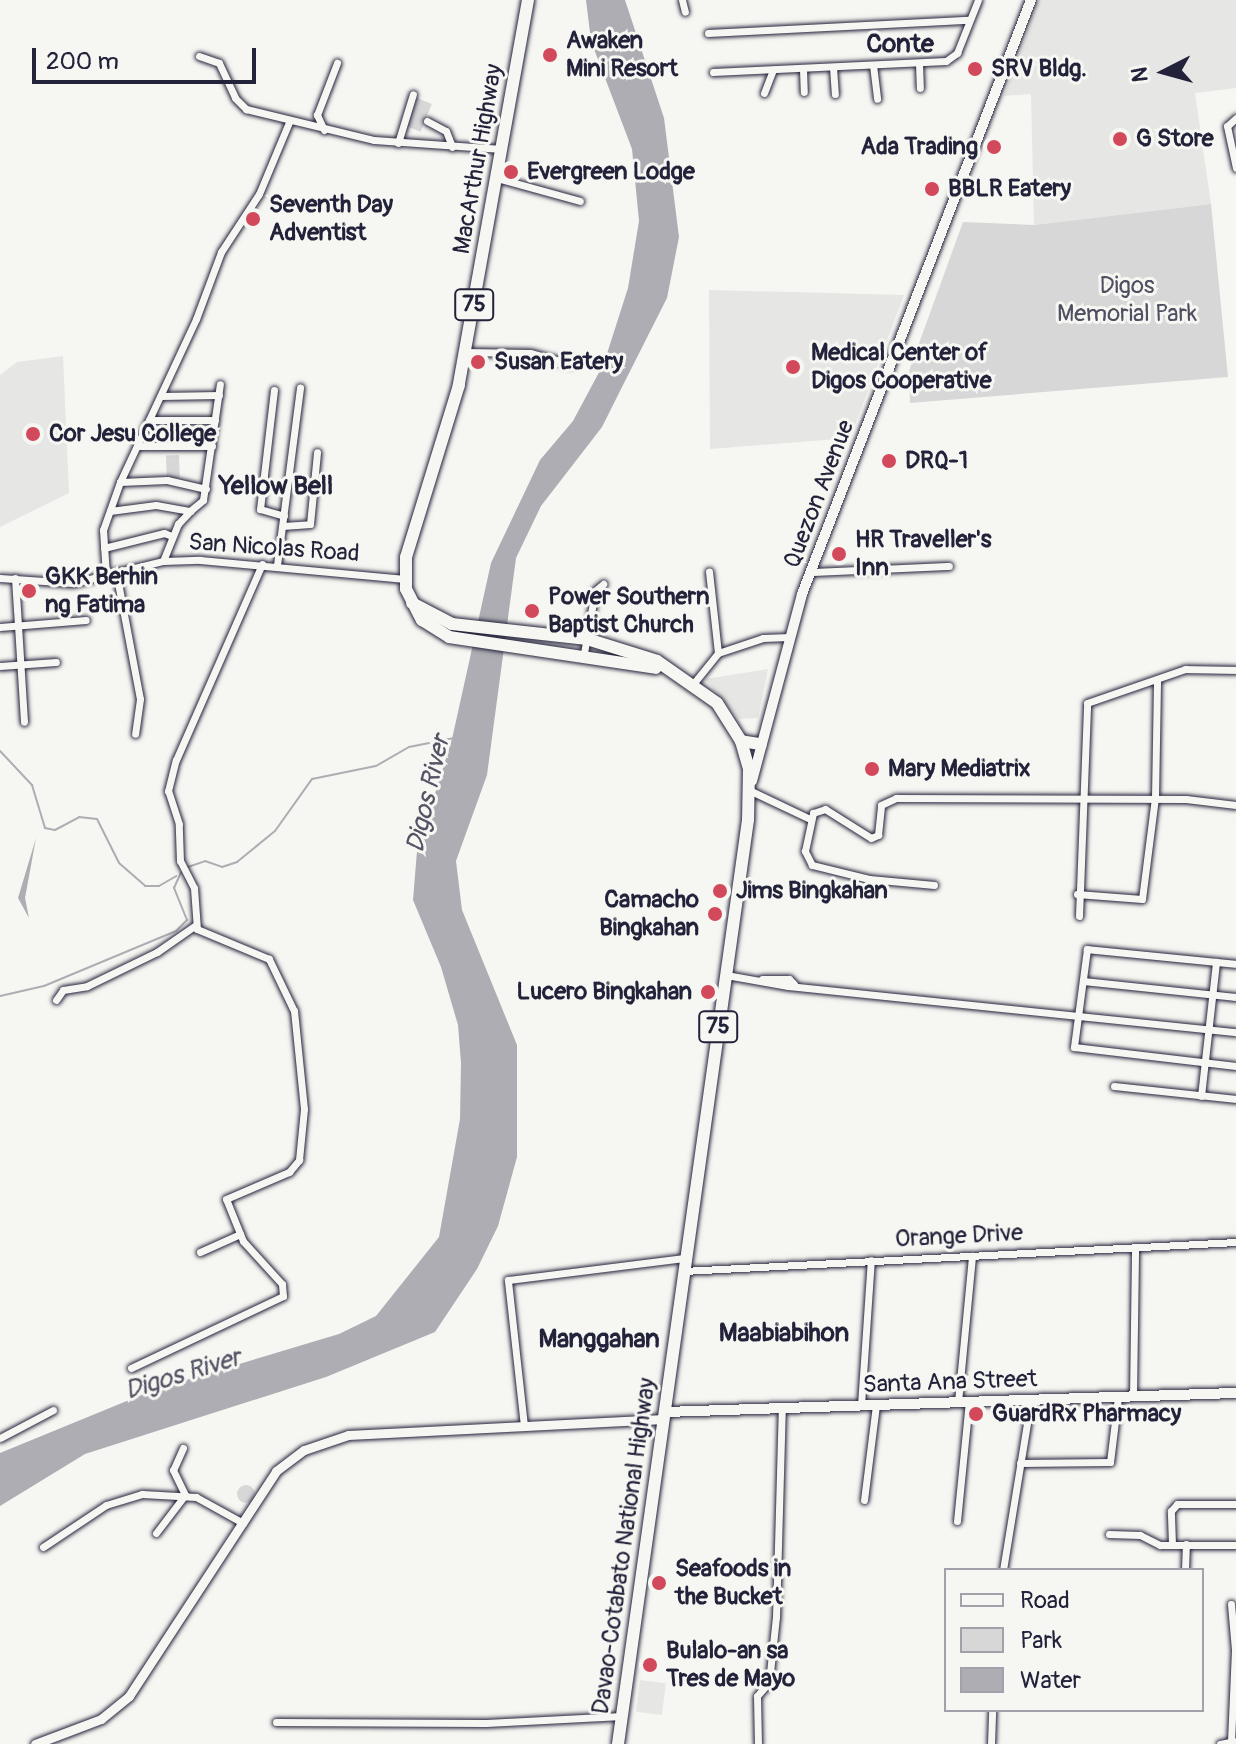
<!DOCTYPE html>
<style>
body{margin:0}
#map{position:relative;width:1236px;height:1744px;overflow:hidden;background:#f6f6f2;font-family:Pangolin,sans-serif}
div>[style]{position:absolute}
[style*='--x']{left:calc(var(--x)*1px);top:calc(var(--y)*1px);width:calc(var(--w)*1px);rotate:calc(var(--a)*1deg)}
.built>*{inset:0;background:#e6e6e4;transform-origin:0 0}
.green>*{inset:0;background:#d7d7d7;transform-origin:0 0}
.round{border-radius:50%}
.water>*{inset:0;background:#adadb3}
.stream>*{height:2px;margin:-1px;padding:0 1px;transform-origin:1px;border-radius:1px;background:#adadb3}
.roads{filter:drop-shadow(0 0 2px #22223b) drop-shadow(0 0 2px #22223b)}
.minor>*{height:7px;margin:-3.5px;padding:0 3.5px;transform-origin:3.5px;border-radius:3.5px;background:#f6f6f2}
.tertiary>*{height:9px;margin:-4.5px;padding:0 4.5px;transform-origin:4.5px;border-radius:4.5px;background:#f6f6f2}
.secondary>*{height:10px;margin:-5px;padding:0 5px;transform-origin:5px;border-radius:5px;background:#f6f6f2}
.trunk>*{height:12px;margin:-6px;padding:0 6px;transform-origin:6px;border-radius:6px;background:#f6f6f2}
.dots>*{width:22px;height:22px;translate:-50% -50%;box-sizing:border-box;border:4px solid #f6f6f2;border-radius:50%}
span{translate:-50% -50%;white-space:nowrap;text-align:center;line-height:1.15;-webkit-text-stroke:6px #f6f6f2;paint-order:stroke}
.shield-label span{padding:2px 6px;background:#f6f6f2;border:2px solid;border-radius:6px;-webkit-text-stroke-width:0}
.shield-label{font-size:22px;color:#22223b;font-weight:700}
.poi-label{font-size:24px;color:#22223b;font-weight:700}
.left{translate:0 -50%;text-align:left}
.right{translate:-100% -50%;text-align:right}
.street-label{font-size:24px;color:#22223b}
.park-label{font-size:24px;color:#4f4f62}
.neighbourhood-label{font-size:26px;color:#22223b;font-weight:700}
.water-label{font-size:26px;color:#535365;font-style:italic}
.legend{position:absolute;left:944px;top:1568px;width:260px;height:144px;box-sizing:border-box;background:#f6f6f2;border:2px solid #a1a1a9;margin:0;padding:10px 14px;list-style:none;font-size:24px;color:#22223b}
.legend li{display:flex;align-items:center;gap:16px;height:40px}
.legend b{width:40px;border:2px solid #a1a1a9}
.north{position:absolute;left:1124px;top:32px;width:80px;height:80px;-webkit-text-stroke:6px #f6f6f2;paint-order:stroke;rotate:264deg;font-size:22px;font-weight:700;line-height:32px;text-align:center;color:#22223b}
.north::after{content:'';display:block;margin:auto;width:28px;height:36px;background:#22223b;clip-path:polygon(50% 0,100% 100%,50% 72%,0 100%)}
.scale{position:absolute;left:32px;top:48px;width:224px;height:36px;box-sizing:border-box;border:4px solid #22223b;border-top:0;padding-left:10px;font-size:24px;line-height:28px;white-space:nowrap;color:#22223b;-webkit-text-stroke:6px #f6f6f2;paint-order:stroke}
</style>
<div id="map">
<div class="built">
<i style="clip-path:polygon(1039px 0,1236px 0,1236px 88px,1195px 93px,1211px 204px,1034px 225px,1031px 94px,1004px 96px)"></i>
<i style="clip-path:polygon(709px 290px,904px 295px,850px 438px,710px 449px)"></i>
<i style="clip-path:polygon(63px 356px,69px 493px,0 527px,0 375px,17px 362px)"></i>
<i style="clip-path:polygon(768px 669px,758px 718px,739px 719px,705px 679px)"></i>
<i style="left:640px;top:1680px;width:26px;height:32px;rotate:7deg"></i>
</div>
<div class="green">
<i style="left:417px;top:98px;width:16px;height:30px;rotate:22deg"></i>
<i style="clip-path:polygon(1211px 204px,1228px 377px,910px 403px,909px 371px,963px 222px,1034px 225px)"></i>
<i style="left:179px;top:455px;width:23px;height:13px;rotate:88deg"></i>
<i class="round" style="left:237px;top:1485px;width:18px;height:18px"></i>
</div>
<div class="water">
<i style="clip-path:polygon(586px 0,625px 0,664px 118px,679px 237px,667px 298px,620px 391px,602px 427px,541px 506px,516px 558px,487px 775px,456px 861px,462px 910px,517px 1045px,517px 1157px,498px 1226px,477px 1269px,435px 1332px,326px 1377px,85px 1454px,0 1506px,0 1453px,156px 1389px,339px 1334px,376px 1316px,439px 1237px,460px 1119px,461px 1063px,458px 1025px,441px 967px,413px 900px,417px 851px,452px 739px,491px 563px,540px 460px,573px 421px,604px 363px,628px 288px,639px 221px,632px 149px,591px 41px)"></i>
<i style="clip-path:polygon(36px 838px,25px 898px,29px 918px,18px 898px)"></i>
</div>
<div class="stream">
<i style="--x:0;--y:751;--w:47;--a:46.7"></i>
<i style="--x:32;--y:785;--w:45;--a:73.2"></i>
<i style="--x:45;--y:828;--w:10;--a:11"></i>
<i style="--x:55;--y:830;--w:27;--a:-28"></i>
<i style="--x:79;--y:817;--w:18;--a:6"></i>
<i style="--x:97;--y:819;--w:49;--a:63.4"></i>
<i style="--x:119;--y:863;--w:35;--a:41"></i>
<i style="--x:145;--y:886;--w:14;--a:0"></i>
<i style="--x:159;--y:886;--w:20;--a:-30"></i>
<i style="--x:188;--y:867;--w:18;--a:-19"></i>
<i style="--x:205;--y:861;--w:18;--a:19"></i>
<i style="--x:222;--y:867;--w:16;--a:-18"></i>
<i style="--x:237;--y:862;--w:49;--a:-39.2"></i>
<i style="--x:275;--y:831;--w:64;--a:-54.6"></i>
<i style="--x:312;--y:779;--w:65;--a:-11.5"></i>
<i style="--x:376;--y:766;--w:38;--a:-30"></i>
<i style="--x:409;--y:747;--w:46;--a:-11.3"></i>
<i style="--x:0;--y:996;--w:45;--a:-12.8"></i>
<i style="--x:44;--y:986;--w:143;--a:-22.6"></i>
<i style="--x:176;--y:931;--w:16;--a:-45"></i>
<i style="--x:187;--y:920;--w:35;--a:-112"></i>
<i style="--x:174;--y:888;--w:17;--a:-66"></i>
</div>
<div class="roads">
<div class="minor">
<i style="--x:682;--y:0;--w:12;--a:76"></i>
<i style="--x:708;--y:33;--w:261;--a:-2.9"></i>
<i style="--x:199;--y:56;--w:21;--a:19"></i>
<i style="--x:219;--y:63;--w:38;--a:65"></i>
<i style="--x:235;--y:98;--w:16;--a:45"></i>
<i style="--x:246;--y:109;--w:132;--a:13.6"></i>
<i style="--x:374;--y:140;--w:128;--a:4"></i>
<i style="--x:919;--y:63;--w:25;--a:88"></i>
<i style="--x:873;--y:65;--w:34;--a:83"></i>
<i style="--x:833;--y:67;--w:27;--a:86"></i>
<i style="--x:803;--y:69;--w:23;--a:88"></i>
<i style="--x:713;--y:72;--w:233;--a:-2.7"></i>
<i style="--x:946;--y:61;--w:14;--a:-36"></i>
<i style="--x:957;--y:53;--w:57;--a:-68.4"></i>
<i style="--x:764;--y:93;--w:25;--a:-69"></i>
<i style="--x:1236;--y:118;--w:12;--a:138"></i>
<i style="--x:1227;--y:126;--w:43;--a:77.9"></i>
<i style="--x:427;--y:121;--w:21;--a:28"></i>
<i style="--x:446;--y:131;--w:17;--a:69"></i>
<i style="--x:324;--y:130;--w:17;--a:-115"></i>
<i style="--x:317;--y:115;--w:56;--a:-69"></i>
<i style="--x:398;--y:143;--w:51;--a:-73"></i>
<i style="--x:497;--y:178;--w:86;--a:15.5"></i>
<i style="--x:465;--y:352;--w:65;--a:0.9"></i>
<i style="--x:530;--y:353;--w:42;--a:15"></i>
<i style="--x:274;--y:390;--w:120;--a:96.7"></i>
<i style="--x:260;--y:509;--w:25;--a:16"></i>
<i style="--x:161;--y:396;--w:58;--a:-1"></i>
<i style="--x:149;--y:420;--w:66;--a:0"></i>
<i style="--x:137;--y:446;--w:75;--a:0"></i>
<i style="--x:120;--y:482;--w:47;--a:-2.4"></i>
<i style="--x:167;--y:480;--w:40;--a:13"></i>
<i style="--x:110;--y:511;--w:46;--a:-7.4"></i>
<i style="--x:156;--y:505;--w:35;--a:10"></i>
<i style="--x:190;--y:511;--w:17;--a:-40"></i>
<i style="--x:203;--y:500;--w:117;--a:-81.7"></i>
<i style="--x:283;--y:526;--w:27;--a:-4"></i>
<i style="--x:310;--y:524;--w:72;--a:-84.4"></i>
<i style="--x:104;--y:548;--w:62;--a:-14"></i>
<i style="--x:164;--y:533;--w:9;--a:21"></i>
<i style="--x:163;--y:561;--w:40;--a:-68"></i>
<i style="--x:178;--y:524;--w:18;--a:-47"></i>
<i style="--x:277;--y:565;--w:179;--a:-82.6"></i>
<i style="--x:116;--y:572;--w:129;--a:79.3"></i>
<i style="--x:140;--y:699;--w:35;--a:98"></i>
<i style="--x:811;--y:572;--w:138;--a:-2.5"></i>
<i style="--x:106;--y:575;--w:45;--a:-93.8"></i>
<i style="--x:103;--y:530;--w:51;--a:-70.5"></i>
<i style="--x:120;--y:482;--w:180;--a:-65"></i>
<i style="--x:196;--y:319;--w:72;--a:-69.5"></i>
<i style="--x:221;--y:252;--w:69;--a:-56.8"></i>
<i style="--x:259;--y:194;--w:80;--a:-67.3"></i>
<i style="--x:0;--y:578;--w:73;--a:3.9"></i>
<i style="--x:73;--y:583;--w:93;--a:-13.7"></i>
<i style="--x:163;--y:561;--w:37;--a:-2"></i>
<i style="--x:200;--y:560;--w:206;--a:5.3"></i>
<i style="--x:15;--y:578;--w:144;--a:86.4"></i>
<i style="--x:0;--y:627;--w:86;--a:-4.7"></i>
<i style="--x:584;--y:653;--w:63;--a:-79.9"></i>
<i style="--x:595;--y:591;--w:11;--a:-41"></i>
<i style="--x:718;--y:653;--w:47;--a:-18.4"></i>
<i style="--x:763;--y:638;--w:26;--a:-2"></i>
<i style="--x:0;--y:666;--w:56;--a:-4.1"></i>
<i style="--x:693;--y:684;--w:40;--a:-51"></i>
<i style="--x:718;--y:653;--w:82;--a:-96.3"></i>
<i style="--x:751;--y:791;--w:65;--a:25.4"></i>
<i style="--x:934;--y:885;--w:65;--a:-174.7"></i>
<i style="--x:869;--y:879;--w:59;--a:-166.2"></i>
<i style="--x:812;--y:865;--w:16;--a:-117"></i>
<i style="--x:805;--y:851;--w:39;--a:-78"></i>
<i style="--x:813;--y:813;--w:13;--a:-18"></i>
<i style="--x:825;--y:809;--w:54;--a:32.2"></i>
<i style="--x:871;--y:838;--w:8;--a:-23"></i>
<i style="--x:878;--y:835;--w:30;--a:-84"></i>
<i style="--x:881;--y:805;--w:17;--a:-25"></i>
<i style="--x:896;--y:798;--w:290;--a:0.2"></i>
<i style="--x:1186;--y:799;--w:50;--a:6.8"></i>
<i style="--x:1077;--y:894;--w:65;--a:4.4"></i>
<i style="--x:1142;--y:899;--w:102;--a:-82.7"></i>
<i style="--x:1155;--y:798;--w:118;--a:-89"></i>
<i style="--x:1079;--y:916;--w:213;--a:-87.8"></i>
<i style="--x:1087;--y:703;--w:104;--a:-19.1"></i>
<i style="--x:1185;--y:669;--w:51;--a:1.1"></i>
<i style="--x:1236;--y:964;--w:150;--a:-174.3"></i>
<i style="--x:1087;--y:949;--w:99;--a:97.6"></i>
<i style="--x:1074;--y:1047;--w:163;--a:6.7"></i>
<i style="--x:726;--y:975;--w:63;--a:10.1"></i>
<i style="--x:788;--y:986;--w:450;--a:5.9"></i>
<i style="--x:762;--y:979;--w:27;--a:0"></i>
<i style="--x:789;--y:979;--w:7;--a:45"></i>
<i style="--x:1083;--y:981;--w:154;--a:6"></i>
<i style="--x:56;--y:1000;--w:12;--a:-55"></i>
<i style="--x:63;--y:990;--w:24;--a:-9"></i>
<i style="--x:87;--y:986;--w:78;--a:-25.9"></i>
<i style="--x:157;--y:952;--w:47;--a:-34.7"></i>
<i style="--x:1114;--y:1086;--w:123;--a:6.1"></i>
<i style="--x:1201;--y:1096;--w:135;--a:-83.6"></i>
<i style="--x:200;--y:1252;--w:44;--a:-24.2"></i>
<i style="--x:683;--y:1271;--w:554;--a:-3"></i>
<i style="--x:131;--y:1368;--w:168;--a:-25.3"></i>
<i style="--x:283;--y:1296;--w:12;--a:-95"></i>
<i style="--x:282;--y:1284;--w:58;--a:-132.2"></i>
<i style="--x:243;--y:1241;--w:45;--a:-112"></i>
<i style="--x:226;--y:1199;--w:69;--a:-23.2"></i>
<i style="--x:289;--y:1172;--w:16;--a:-50"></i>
<i style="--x:299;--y:1160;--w:51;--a:-84.4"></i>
<i style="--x:304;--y:1109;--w:99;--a:-95.8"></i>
<i style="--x:294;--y:1011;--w:58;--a:-115.7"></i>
<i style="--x:269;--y:959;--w:78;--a:-157.4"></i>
<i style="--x:197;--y:929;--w:41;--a:-94.2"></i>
<i style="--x:194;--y:888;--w:30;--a:-117"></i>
<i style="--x:180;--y:861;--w:37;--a:-92"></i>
<i style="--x:179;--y:824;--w:35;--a:-108"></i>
<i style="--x:168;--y:791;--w:32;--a:-76"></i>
<i style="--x:176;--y:760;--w:214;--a:-66.3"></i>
<i style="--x:1133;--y:1397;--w:149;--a:-89.2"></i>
<i style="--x:958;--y:1402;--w:147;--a:-84.5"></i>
<i style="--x:861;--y:1405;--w:145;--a:-86.1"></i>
<i style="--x:524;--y:1426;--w:147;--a:-96.3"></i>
<i style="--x:508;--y:1280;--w:178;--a:-7.1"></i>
<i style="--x:0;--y:1438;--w:60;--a:-27.8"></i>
<i style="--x:183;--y:1448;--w:24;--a:114"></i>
<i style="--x:173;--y:1470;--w:28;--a:64"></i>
<i style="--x:1020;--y:1463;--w:90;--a:-0.6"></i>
<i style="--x:1110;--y:1462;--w:65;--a:-83"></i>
<i style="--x:864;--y:1500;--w:96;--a:-82.8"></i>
<i style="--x:957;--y:1521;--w:121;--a:-84.3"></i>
<i style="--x:156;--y:1533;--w:48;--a:-52.7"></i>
<i style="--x:1109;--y:1534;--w:31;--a:2"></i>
<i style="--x:1140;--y:1535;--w:22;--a:27"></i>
<i style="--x:1160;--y:1545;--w:76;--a:0"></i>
<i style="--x:1172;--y:1544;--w:33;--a:-92"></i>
<i style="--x:1171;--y:1511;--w:9;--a:-49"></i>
<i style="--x:1177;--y:1504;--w:59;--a:0"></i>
<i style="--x:43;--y:1547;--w:76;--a:-33.7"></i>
<i style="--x:106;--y:1505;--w:38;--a:-17"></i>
<i style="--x:142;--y:1494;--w:54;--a:3.2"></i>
<i style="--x:196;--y:1497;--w:54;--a:29"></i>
<i style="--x:1003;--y:1570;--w:173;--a:-80.7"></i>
<i style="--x:1185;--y:1570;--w:26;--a:-88"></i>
<i style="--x:1231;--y:1604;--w:46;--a:85"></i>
<i style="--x:1235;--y:1650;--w:91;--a:92.5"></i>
<i style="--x:276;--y:1722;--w:210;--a:0.3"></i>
<i style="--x:486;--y:1723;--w:136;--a:-2.9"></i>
<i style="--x:758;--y:1744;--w:48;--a:-91.2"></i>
<i style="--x:757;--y:1696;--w:18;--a:-49"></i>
<i style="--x:769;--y:1682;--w:65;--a:-83.9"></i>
<i style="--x:776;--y:1617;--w:209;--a:-88.4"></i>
<i style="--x:991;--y:1744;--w:34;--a:-88"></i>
<i style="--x:1220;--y:1744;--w:14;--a:-12"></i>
</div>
<div class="tertiary">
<i style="--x:35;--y:1744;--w:71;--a:-20.7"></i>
<i style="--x:101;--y:1719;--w:36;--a:-39"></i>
<i style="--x:129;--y:1696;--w:269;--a:-56.8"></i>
<i style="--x:276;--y:1471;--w:35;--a:-37"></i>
<i style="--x:304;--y:1450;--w:46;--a:-18.8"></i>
<i style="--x:348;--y:1435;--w:316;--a:-2.9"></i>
</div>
<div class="secondary">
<i style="--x:752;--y:781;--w:194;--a:-75"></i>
<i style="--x:802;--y:594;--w:637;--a:-68.92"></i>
<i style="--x:665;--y:1412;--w:571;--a:-1.91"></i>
</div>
<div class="trunk">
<i style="--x:528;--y:0;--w:391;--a:100.2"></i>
<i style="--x:459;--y:385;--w:180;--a:107.1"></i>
<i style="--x:406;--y:557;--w:32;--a:90"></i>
<i style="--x:406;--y:589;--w:35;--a:63"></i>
<i style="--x:422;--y:620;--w:32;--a:32"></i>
<i style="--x:449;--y:637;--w:209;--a:8.5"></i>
<i style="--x:412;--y:603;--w:45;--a:27.7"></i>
<i style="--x:452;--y:624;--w:136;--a:6.3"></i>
<i style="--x:587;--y:639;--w:73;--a:17.4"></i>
<i style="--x:657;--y:661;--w:73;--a:35"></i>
<i style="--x:717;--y:703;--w:45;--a:57.7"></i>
<i style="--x:741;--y:741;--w:29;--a:74"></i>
<i style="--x:749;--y:769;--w:51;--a:91.1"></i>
<i style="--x:748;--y:820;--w:933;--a:98.01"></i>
<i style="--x:741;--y:741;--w:20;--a:9"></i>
</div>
</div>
<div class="dots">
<i style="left:550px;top:55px;background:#d1495b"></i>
<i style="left:975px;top:69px;background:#d1495b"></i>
<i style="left:1120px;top:139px;background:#d1495b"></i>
<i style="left:994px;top:147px;background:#d1495b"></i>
<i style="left:511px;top:172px;background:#d1495b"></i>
<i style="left:932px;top:189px;background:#d1495b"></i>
<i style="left:253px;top:219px;background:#d1495b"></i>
<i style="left:478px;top:362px;background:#d1495b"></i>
<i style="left:793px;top:367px;background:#d1495b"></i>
<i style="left:33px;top:434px;background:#d1495b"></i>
<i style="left:889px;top:461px;background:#d1495b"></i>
<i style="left:839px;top:554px;background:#d1495b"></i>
<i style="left:29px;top:591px;background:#d1495b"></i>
<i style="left:532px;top:611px;background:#d1495b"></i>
<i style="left:872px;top:769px;background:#d1495b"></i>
<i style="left:720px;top:891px;background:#d1495b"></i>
<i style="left:715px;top:914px;background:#d1495b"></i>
<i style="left:708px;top:992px;background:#d1495b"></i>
<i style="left:976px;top:1414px;background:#d1495b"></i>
<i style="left:659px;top:1583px;background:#d1495b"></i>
<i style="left:650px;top:1665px;background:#d1495b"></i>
</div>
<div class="shield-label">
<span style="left:474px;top:305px">75</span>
<span style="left:718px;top:1027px">75</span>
</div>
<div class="poi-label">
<span class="left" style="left:566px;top:55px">Awaken<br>Mini Resort</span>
<span class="left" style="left:991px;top:69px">SRV Bldg.</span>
<span class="left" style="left:1136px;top:139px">G Store</span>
<span class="right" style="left:978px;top:147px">Ada Trading</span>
<span class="left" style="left:527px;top:172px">Evergreen Lodge</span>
<span class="left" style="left:948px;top:189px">BBLR Eatery</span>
<span class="left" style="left:269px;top:219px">Seventh Day<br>Adventist</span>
<span class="left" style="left:811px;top:367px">Medical Center of<br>Digos Cooperative</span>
<span class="left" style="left:494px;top:362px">Susan Eatery</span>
<span class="left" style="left:49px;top:434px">Cor Jesu College</span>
<span class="left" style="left:905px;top:461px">DRQ-1</span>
<span class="left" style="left:855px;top:554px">HR Traveller's<br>Inn</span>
<span class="left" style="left:45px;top:591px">GKK Berhin<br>ng Fatima</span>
<span class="left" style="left:548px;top:611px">Power Southern<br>Baptist Church</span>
<span class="left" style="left:888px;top:769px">Mary Mediatrix</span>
<span class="left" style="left:736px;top:891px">Jims Bingkahan</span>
<span class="right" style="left:699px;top:914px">Camacho<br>Bingkahan</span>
<span class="right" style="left:692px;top:992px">Lucero Bingkahan</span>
<span class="left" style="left:992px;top:1414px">GuardRx Pharmacy</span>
<span class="left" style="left:675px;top:1583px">Seafoods in<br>the Bucket</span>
<span class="left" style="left:666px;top:1665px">Bulalo-an sa<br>Tres de Mayo</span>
</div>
<div class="street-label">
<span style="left:478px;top:159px;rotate:-80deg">MacArthur Highway</span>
<span style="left:819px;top:494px;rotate:-69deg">Quezon Avenue</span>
<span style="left:274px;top:548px;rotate:4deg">San Nicolas Road</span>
<span style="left:959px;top:1236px;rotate:-3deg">Orange Drive</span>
<span style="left:950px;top:1382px;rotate:-2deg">Santa Ana Street</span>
<span style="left:624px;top:1546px;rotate:-82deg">Davao-Cotabato National Highway</span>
</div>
<div class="park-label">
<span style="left:1127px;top:300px">Digos<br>Memorial Park</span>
</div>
<div class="neighbourhood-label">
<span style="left:900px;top:45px">Conte</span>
<span style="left:276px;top:487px">Yellow Bell</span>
<span style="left:784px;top:1334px">Maabiabihon</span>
<span style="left:599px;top:1340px">Manggahan</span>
</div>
<div class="water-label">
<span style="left:429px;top:794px;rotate:-77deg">Digos River</span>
<span style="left:183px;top:1375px;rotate:-17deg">Digos River</span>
</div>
<ul class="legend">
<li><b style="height:10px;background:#f6f6f2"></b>Road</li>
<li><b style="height:22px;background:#d7d7d7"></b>Park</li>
<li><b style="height:22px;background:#adadb3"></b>Water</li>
</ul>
<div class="north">N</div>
<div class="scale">200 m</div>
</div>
